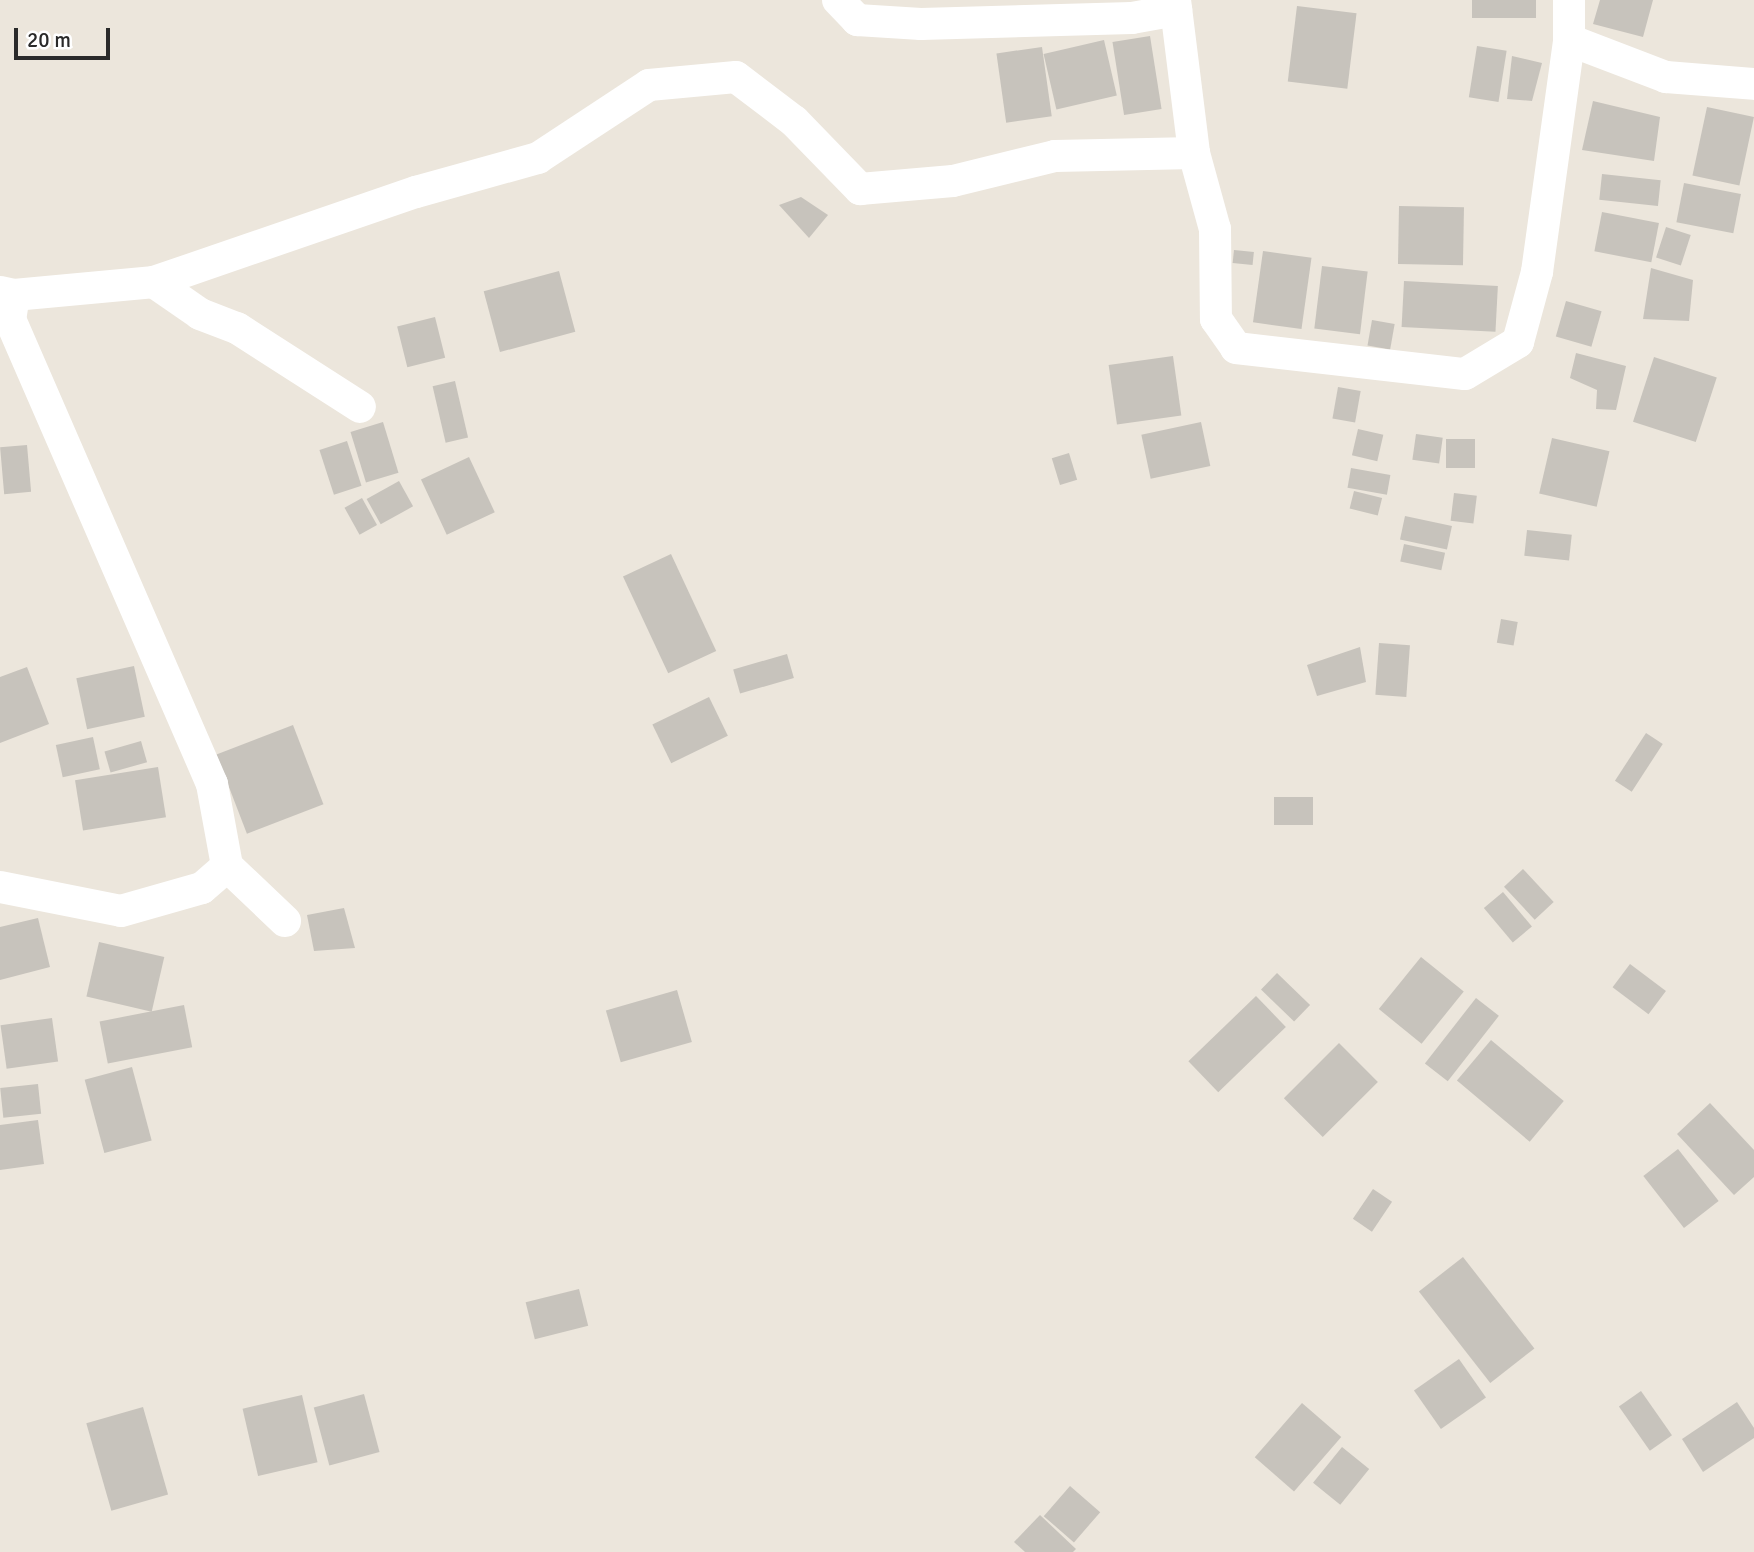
<!DOCTYPE html>
<style>
body{margin:0}
#map{position:relative;width:1754px;height:1552px;overflow:hidden;background:#ece6dc;font-family:Signika,sans-serif}
div>[style]{position:absolute}
[style*='--x']{left:calc(var(--x)*1px);top:calc(var(--y)*1px);width:calc(var(--w)*1px);rotate:calc(var(--a)*1deg)}
.building>*{inset:0;background:#c7c3bc;transform-origin:0 0}
.minor>*{height:32px;margin:-16px;padding:0 16px;transform-origin:16px;border-radius:16px;background:#fff}
span{translate:-50% -50%;white-space:nowrap;text-align:center;line-height:1.15;-webkit-text-stroke:7px #fff;paint-order:stroke}
.scale{position:absolute;left:14px;top:28px;width:96px;height:32px;box-sizing:border-box;border:4px solid #2a2a2a;border-top:0;padding-left:9px;font-size:21px;line-height:24px;white-space:nowrap;color:#2a2a2a;-webkit-text-stroke:5px #fff;paint-order:stroke}
</style>
<div id="map">
<div class="building">
<i style="left:1472px;top:0;width:64px;height:18px"></i>
<i style="clip-path:polygon(1600px 0,1653px 0,1643px 37px,1593px 24px)"></i>
<i style="left:1297px;top:6px;width:60px;height:76px;rotate:7deg"></i>
<i style="left:1150px;top:36px;width:74px;height:38px;rotate:81deg"></i>
<i style="left:1104px;top:40px;width:57px;height:62px;rotate:77deg"></i>
<i style="left:1477px;top:46px;width:30px;height:52px;rotate:9deg"></i>
<i style="left:1042px;top:47px;width:70px;height:46px;rotate:82deg"></i>
<i style="clip-path:polygon(1512px 56px,1542px 63px,1532px 101px,1507px 99px)"></i>
<i style="clip-path:polygon(1593px 101px,1660px 117px,1654px 161px,1582px 150px)"></i>
<i style="left:1707px;top:107px;width:48px;height:70px;rotate:12deg"></i>
<i style="left:1602px;top:174px;width:59px;height:26px;rotate:6deg"></i>
<i style="left:1684px;top:183px;width:58px;height:40px;rotate:11deg"></i>
<i style="clip-path:polygon(801px 197px,828px 215px,809px 238px,779px 205px)"></i>
<i style="left:1399px;top:206px;width:65px;height:58px;rotate:1deg"></i>
<i style="left:1602px;top:212px;width:58px;height:40px;rotate:11deg"></i>
<i style="left:1666px;top:227px;width:26px;height:32px;rotate:18deg"></i>
<i style="left:1234px;top:250px;width:20px;height:13px;rotate:6deg"></i>
<i style="left:1263px;top:251px;width:49px;height:72px;rotate:8deg"></i>
<i style="left:1322px;top:266px;width:46px;height:63px;rotate:7deg"></i>
<i style="clip-path:polygon(1651px 268px,1693px 280px,1689px 321px,1643px 319px)"></i>
<i style="left:559px;top:271px;width:63px;height:78px;rotate:75deg"></i>
<i style="left:1404px;top:281px;width:94px;height:46px;rotate:3deg"></i>
<i style="left:1566px;top:301px;width:37px;height:37px;rotate:16deg"></i>
<i style="left:435px;top:317px;width:42px;height:39px;rotate:76deg"></i>
<i style="left:1372px;top:320px;width:23px;height:26px;rotate:10deg"></i>
<i style="clip-path:polygon(1576px 353px,1626px 366px,1616px 410px,1596px 409px,1597px 390px,1570px 378px)"></i>
<i style="left:1173px;top:356px;width:60px;height:65px;rotate:82deg"></i>
<i style="left:1654px;top:357px;width:66px;height:68px;rotate:18deg"></i>
<i style="left:455px;top:381px;width:58px;height:23px;rotate:77deg"></i>
<i style="left:1338px;top:387px;width:23px;height:32px;rotate:10deg"></i>
<i style="left:383px;top:422px;width:53px;height:34px;rotate:73deg"></i>
<i style="left:1201px;top:422px;width:45px;height:61px;rotate:78deg"></i>
<i style="left:1358px;top:429px;width:26px;height:27px;rotate:13deg"></i>
<i style="left:1416px;top:434px;width:27px;height:26px;rotate:8deg"></i>
<i style="left:1552px;top:438px;width:59px;height:57px;rotate:13deg"></i>
<i style="left:1446px;top:439px;width:29px;height:29px"></i>
<i style="left:347px;top:441px;width:47px;height:29px;rotate:72deg"></i>
<i style="left:27px;top:445px;width:47px;height:27px;rotate:85deg"></i>
<i style="left:1069px;top:453px;width:28px;height:18px;rotate:73deg"></i>
<i style="left:469px;top:457px;width:61px;height:53px;rotate:65deg"></i>
<i style="left:1351px;top:468px;width:40px;height:20px;rotate:10deg"></i>
<i style="left:399px;top:481px;width:29px;height:37px;rotate:61deg"></i>
<i style="left:1354px;top:491px;width:29px;height:18px;rotate:14deg"></i>
<i style="left:1454px;top:493px;width:23px;height:28px;rotate:7deg"></i>
<i style="left:362px;top:498px;width:31px;height:20px;rotate:61deg"></i>
<i style="left:1405px;top:516px;width:48px;height:24px;rotate:12deg"></i>
<i style="left:1527px;top:530px;width:45px;height:26px;rotate:6deg"></i>
<i style="left:1404px;top:544px;width:42px;height:18px;rotate:12deg"></i>
<i style="left:671px;top:554px;width:107px;height:53px;rotate:65deg"></i>
<i style="left:1501px;top:619px;width:17px;height:24px;rotate:10deg"></i>
<i style="left:1379px;top:643px;width:31px;height:52px;rotate:4deg"></i>
<i style="clip-path:polygon(1360px 647px,1366px 682px,1317px 696px,1307px 665px)"></i>
<i style="left:787px;top:654px;width:25px;height:56px;rotate:74deg"></i>
<i style="left:134px;top:666px;width:52px;height:59px;rotate:78deg"></i>
<i style="clip-path:polygon(27px 667px,49px 724px,0 743px,0 677px)"></i>
<i style="left:709px;top:697px;width:43px;height:63px;rotate:64deg"></i>
<i style="left:293px;top:725px;width:85px;height:82px;rotate:69deg"></i>
<i style="left:1646px;top:733px;width:20px;height:57px;rotate:33deg"></i>
<i style="left:93px;top:737px;width:33px;height:38px;rotate:78deg"></i>
<i style="left:141px;top:741px;width:22px;height:38px;rotate:74deg"></i>
<i style="left:158px;top:767px;width:51px;height:84px;rotate:81deg"></i>
<i style="left:1274px;top:797px;width:39px;height:28px"></i>
<i style="left:1523px;top:869px;width:45px;height:26px;rotate:47deg"></i>
<i style="left:1503px;top:892px;width:45px;height:25px;rotate:50deg"></i>
<i style="clip-path:polygon(344px 908px,355px 948px,314px 951px,307px 915px)"></i>
<i style="clip-path:polygon(38px 918px,50px 967px,0 980px,0 927px)"></i>
<i style="left:99px;top:942px;width:67px;height:56px;rotate:13deg"></i>
<i style="left:1421px;top:957px;width:55px;height:67px;rotate:39deg"></i>
<i style="left:1630px;top:964px;width:45px;height:29px;rotate:37deg"></i>
<i style="left:1277px;top:973px;width:46px;height:23px;rotate:44deg"></i>
<i style="left:677px;top:990px;width:54px;height:74px;rotate:74deg"></i>
<i style="left:1256px;top:996px;width:43px;height:94px;rotate:46deg"></i>
<i style="left:1476px;top:998px;width:29px;height:83px;rotate:38deg"></i>
<i style="left:184px;top:1005px;width:43px;height:86px;rotate:79deg"></i>
<i style="left:52px;top:1018px;width:44px;height:52px;rotate:82deg"></i>
<i style="left:1491px;top:1040px;width:95px;height:53px;rotate:40deg"></i>
<i style="left:1339px;top:1043px;width:55px;height:78px;rotate:45deg"></i>
<i style="left:132px;top:1067px;width:76px;height:49px;rotate:75deg"></i>
<i style="left:38px;top:1084px;width:30px;height:38px;rotate:84deg"></i>
<i style="clip-path:polygon(1710px 1103px,1754px 1150px,1754px 1177px,1734px 1195px,1677px 1134px)"></i>
<i style="clip-path:polygon(38px 1120px,44px 1164px,0 1170px,0 1125px)"></i>
<i style="left:1678px;top:1149px;width:66px;height:44px;rotate:52deg"></i>
<i style="left:1373px;top:1189px;width:23px;height:36px;rotate:34deg"></i>
<i style="left:1463px;top:1257px;width:116px;height:56px;rotate:52deg"></i>
<i style="left:579px;top:1289px;width:38px;height:55px;rotate:76deg"></i>
<i style="left:1459px;top:1359px;width:47px;height:55px;rotate:55deg"></i>
<i style="left:1641px;top:1391px;width:54px;height:27px;rotate:55deg"></i>
<i style="left:364px;top:1394px;width:60px;height:52px;rotate:75deg"></i>
<i style="left:302px;top:1395px;width:69px;height:61px;rotate:77deg"></i>
<i style="clip-path:polygon(1737px 1402px,1754px 1428px,1754px 1438px,1703px 1472px,1682px 1439px)"></i>
<i style="left:1302px;top:1403px;width:52px;height:72px;rotate:41deg"></i>
<i style="left:143px;top:1407px;width:91px;height:59px;rotate:74deg"></i>
<i style="left:1342px;top:1447px;width:35px;height:46px;rotate:39deg"></i>
<i style="left:1070px;top:1486px;width:40px;height:40px;rotate:41deg"></i>
<i style="clip-path:polygon(1040px 1515px,1076px 1549px,1073px 1552px,1025px 1552px,1014px 1542px)"></i>
</div>
<div class="minor">
<i style="--x:838;--y:0;--w:28;--a:46"></i>
<i style="--x:857;--y:20;--w:64;--a:3.6"></i>
<i style="--x:921;--y:24;--w:211;--a:-1.6"></i>
<i style="--x:1132;--y:18;--w:45;--a:-10.3"></i>
<i style="--x:1175;--y:0;--w:154;--a:82.9"></i>
<i style="--x:1194;--y:153;--w:79;--a:74.6"></i>
<i style="--x:1215;--y:229;--w:90;--a:89.4"></i>
<i style="--x:1216;--y:319;--w:35;--a:55"></i>
<i style="--x:1236;--y:348;--w:230;--a:6.5"></i>
<i style="--x:1465;--y:374;--w:62;--a:-31.1"></i>
<i style="--x:1518;--y:342;--w:73;--a:-74.8"></i>
<i style="--x:1537;--y:272;--w:234;--a:-82.1"></i>
<i style="--x:1569;--y:40;--w:40;--a:-90"></i>
<i style="--x:1569;--y:40;--w:104;--a:20.9"></i>
<i style="--x:1666;--y:77;--w:88;--a:4.5"></i>
<i style="--x:154;--y:282;--w:56;--a:34.8"></i>
<i style="--x:200;--y:314;--w:40;--a:21"></i>
<i style="--x:237;--y:328;--w:146;--a:32.7"></i>
<i style="--x:0;--y:292;--w:14;--a:12"></i>
<i style="--x:14;--y:295;--w:141;--a:-5.3"></i>
<i style="--x:154;--y:282;--w:277;--a:-19"></i>
<i style="--x:416;--y:192;--w:127;--a:-15.6"></i>
<i style="--x:538;--y:158;--w:133;--a:-33.3"></i>
<i style="--x:649;--y:85;--w:87;--a:-5.3"></i>
<i style="--x:736;--y:77;--w:73;--a:37.2"></i>
<i style="--x:794;--y:121;--w:95;--a:45.9"></i>
<i style="--x:860;--y:189;--w:93;--a:-4.9"></i>
<i style="--x:953;--y:181;--w:105;--a:-13.8"></i>
<i style="--x:1055;--y:156;--w:139;--a:-1.2"></i>
<i style="--x:14;--y:295;--w:24;--a:99"></i>
<i style="--x:10;--y:319;--w:507;--a:66.52"></i>
<i style="--x:212;--y:784;--w:83;--a:79.6"></i>
<i style="--x:227;--y:866;--w:80;--a:43.5"></i>
<i style="--x:0;--y:887;--w:123;--a:11.2"></i>
<i style="--x:121;--y:911;--w:84;--a:-15.9"></i>
<i style="--x:202;--y:888;--w:33;--a:-41"></i>
</div>
<div class="scale">20 m</div>
</div>
